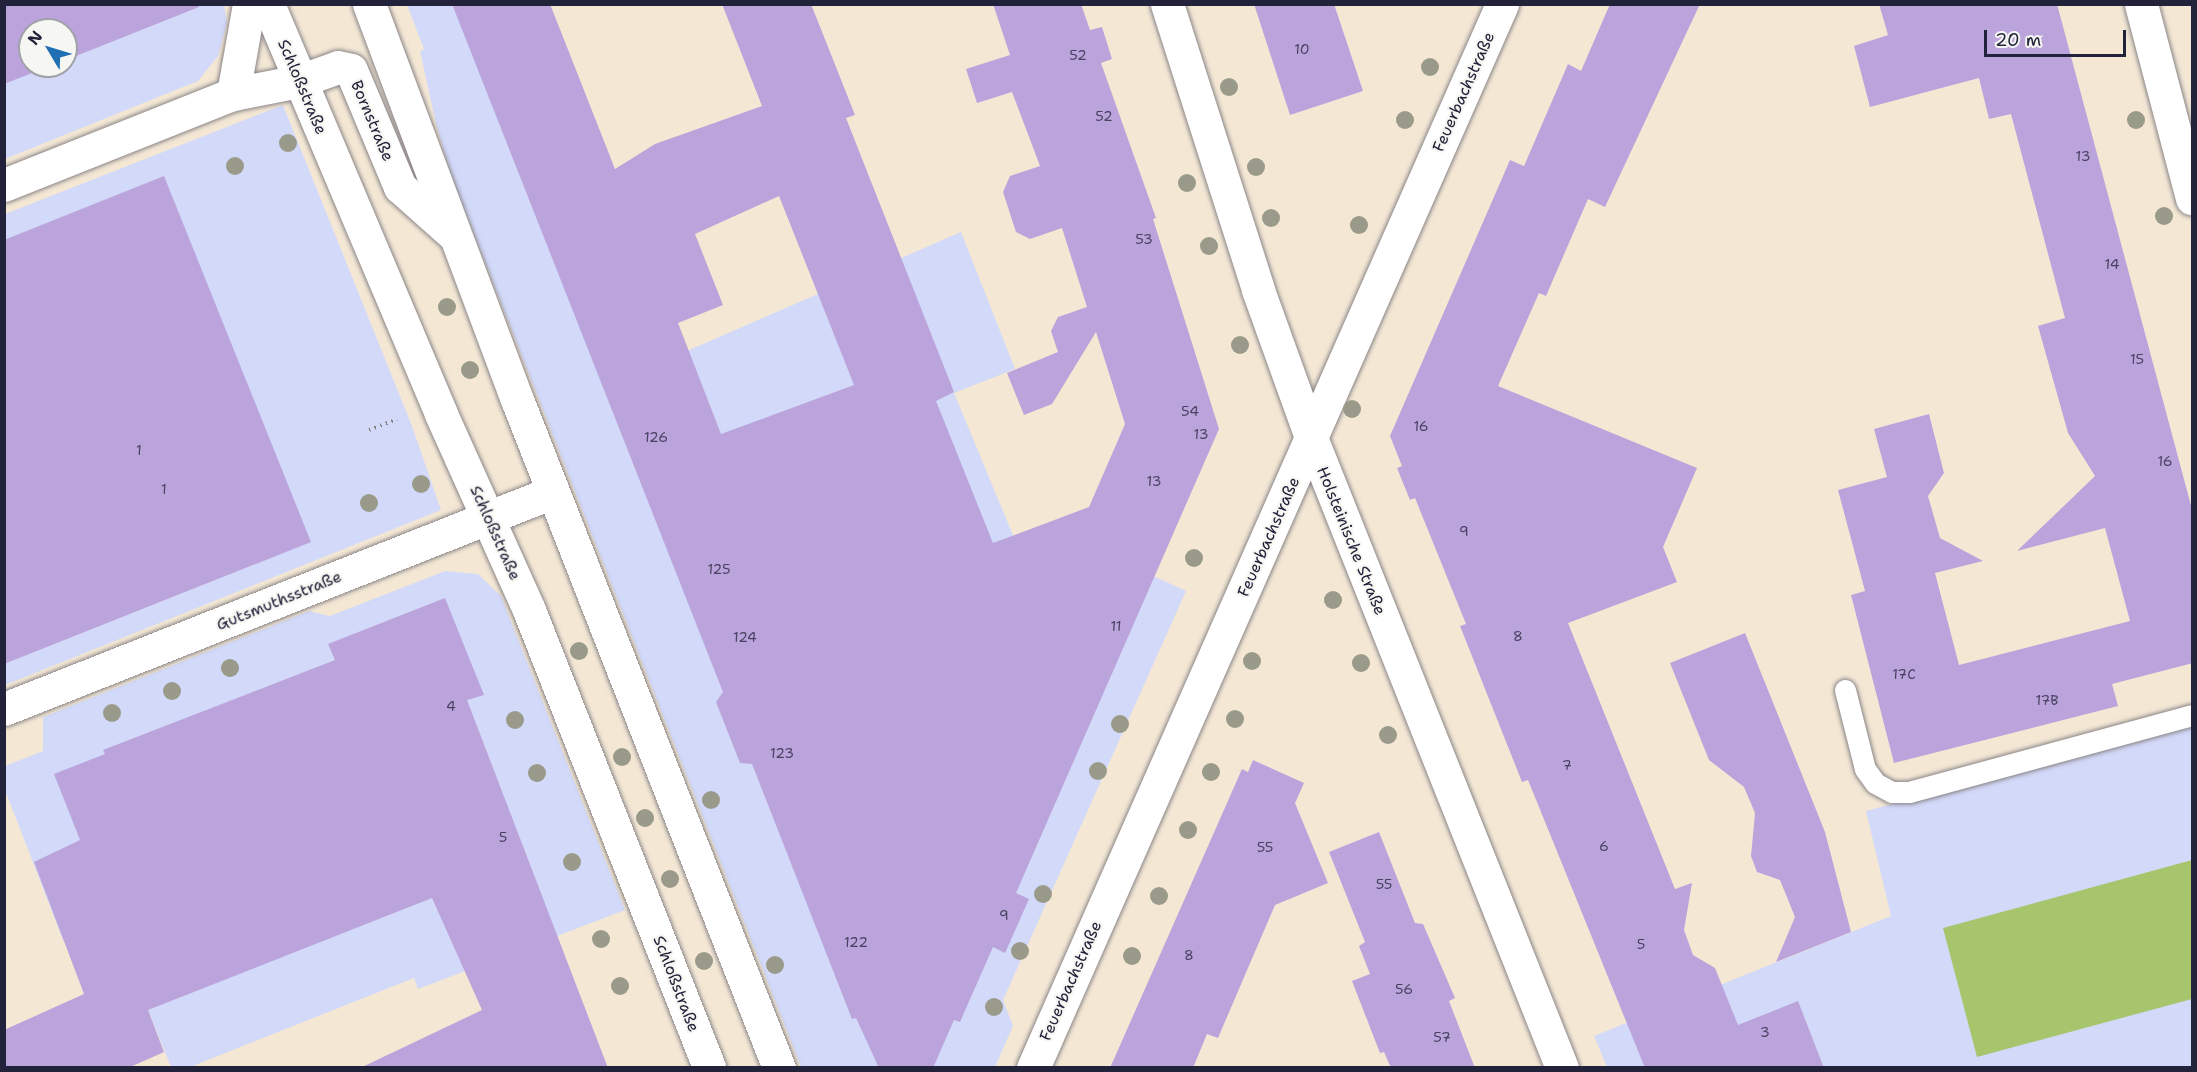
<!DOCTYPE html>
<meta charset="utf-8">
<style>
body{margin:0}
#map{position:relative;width:2197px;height:1072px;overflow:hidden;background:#f4e8d5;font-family:"Shantell Sans",sans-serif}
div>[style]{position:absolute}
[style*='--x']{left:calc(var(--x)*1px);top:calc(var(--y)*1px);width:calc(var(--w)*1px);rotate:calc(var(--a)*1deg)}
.built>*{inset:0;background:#d2d9f9}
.green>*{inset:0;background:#a6c56d}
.building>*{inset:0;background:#bba4db}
.path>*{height:4px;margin-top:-2px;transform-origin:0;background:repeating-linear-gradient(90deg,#8b8588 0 1.5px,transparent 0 6px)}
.roads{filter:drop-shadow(0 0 2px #8b8588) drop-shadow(0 0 2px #8b8588)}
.service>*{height:21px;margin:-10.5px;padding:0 10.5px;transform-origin:10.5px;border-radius:10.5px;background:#fff}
.minor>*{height:33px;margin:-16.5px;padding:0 16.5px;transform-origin:16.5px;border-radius:16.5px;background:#fff}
.tertiary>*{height:33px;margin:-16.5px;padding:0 16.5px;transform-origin:16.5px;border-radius:16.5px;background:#fff}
.trees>*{width:18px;height:18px;margin:-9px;border-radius:50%;background:#9a9a8a}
span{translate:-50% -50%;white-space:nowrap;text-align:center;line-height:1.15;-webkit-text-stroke:4.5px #f6f6f2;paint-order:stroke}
.number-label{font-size:14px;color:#484263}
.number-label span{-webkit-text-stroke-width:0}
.street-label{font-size:16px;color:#22223b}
.frame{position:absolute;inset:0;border:6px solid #22223b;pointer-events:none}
.north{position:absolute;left:18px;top:18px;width:60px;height:60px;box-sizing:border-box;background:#f6f6f2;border:2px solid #a1a1a9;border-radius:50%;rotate:308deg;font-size:16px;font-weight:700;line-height:24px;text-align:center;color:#22223b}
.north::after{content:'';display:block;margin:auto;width:21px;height:27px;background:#1f6fb2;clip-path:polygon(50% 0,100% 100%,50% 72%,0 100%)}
.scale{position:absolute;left:1984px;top:30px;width:142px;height:27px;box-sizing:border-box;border:3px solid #22223b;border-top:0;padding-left:8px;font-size:18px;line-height:21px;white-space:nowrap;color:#22223b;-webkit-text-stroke:4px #f6f6f2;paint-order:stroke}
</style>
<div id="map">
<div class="built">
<i style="clip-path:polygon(evenodd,5px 5px,224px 5px,227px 23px,218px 56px,198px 81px,5px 159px,5px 5px,30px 30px,66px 30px,66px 66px,30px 66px,30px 30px)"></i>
<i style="clip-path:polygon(407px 5px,533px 5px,673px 357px,961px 232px,1015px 369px,954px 393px,1022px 557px,1088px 546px,1186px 591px,1003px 1000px,1013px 1026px,995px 1067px,801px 1067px,451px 176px,436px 124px,420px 51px,424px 49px)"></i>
<i style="clip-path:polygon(283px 105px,412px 426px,441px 510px,5px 685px,5px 214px)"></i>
<i style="clip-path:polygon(445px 571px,478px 574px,501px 596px,625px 910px,418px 989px,414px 978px,190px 1067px,171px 1067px,148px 1010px,92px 929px,63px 940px,5px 790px,5px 766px,43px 751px,43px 717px,309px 611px,330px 616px)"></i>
<i style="clip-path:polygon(2192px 724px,2192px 1067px,1607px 1067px,1594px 1036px,1891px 916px,1866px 811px)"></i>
</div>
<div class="green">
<i style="clip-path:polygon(2192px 860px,2192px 999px,1977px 1057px,1943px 928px)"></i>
</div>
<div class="building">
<i style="clip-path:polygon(4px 4px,199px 4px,199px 7px,66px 60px,66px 30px,30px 30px,30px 66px,50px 66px,4px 84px)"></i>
<i style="clip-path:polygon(evenodd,452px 4px,550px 4px,615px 169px,655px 144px,762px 106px,722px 4px,811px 4px,855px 115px,846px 118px,954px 392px,936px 401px,993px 543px,1089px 507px,1125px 424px,1096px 332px,1052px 404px,1024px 415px,1007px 373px,1058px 352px,1051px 331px,1058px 317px,1087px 307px,1062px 228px,1030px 239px,1016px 232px,1003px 192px,1010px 176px,1040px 166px,1012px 92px,977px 103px,966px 69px,1010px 55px,993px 4px,1081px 4px,1090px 30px,1102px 27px,1112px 59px,1101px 63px,1156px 218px,1153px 219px,1219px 429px,1016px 893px,1029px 899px,1005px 953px,993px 947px,960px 1022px,954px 1020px,933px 1068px,879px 1068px,856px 1018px,852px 1019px,752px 764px,740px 763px,716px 702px,723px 692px,452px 4px,779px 196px,854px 385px,721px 434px,678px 323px,723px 305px,695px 234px,779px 196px)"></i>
<i style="clip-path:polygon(1254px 4px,1334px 4px,1363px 91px,1290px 115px)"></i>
<i style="clip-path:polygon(1610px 4px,1700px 4px,1605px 207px,1588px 199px,1546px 296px,1539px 293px,1498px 386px,1697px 468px,1663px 547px,1677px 582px,1568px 623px,1675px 889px,1692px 883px,1684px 930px,1693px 955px,1715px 968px,1738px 1025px,1798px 1001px,1824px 1068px,1645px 1068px,1528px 780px,1522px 782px,1460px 626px,1466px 624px,1415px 498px,1410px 500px,1397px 468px,1402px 466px,1390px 436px,1510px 160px,1524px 166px,1568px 64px,1581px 71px)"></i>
<i style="clip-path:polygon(1879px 4px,2057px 4px,2193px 513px,2193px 663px,2112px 684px,2118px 706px,1894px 763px,1851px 595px,1865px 591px,1838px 490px,1887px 477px,1874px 429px,1929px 414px,1944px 473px,1928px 496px,1940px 538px,1983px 561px,1935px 573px,1959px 665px,2130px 621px,2105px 528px,2017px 551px,2095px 476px,2068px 433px,2038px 326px,2065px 318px,2011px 114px,1989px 119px,1979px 78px,1870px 107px,1854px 46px,1888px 35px)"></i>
<i style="clip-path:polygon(164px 176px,311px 542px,4px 664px,4px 240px)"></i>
<i style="clip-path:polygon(445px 598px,484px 695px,467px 700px,608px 1068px,360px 1068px,482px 1010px,432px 898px,148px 1010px,164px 1052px,128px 1068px,4px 1068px,4px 1030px,84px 994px,34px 862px,80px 840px,54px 774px,105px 754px,103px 750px,335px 660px,328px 644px)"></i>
<i style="clip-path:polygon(1745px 633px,1825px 832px,1851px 932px,1776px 962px,1795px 917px,1780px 880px,1757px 872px,1751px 856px,1755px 813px,1744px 787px,1709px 760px,1670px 663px)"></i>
<i style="clip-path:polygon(1253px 760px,1304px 783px,1295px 803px,1328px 883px,1275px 905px,1218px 1038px,1207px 1034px,1193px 1068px,1110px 1068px,1242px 769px,1248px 772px)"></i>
<i style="clip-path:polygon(1379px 832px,1415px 923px,1423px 924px,1455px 998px,1449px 1001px,1475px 1068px,1391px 1068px,1384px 1052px,1380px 1053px,1352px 981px,1370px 974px,1359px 946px,1365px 942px,1329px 852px)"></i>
</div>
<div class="path">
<i style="--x:369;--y:430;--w:30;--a:-21"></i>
</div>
<div class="roads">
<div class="service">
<i style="--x:1845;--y:690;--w:81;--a:75.8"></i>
<i style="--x:1865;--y:769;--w:17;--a:54"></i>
<i style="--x:1875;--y:783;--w:19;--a:28"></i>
<i style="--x:1892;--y:792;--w:17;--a:0"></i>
<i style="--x:1909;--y:792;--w:293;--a:-15.2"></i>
</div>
<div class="minor">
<i style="--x:1167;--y:4;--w:300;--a:72.3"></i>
<i style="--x:1258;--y:290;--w:159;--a:70.2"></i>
<i style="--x:1312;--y:440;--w:676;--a:68.29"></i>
<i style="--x:2141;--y:4;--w:201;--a:75.3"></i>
<i style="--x:233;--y:94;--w:91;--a:-79.9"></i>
<i style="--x:4;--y:185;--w:246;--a:-21.7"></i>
<i style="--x:233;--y:94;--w:67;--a:-11.1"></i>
<i style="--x:299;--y:81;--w:41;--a:-19.7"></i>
<i style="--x:338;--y:67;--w:13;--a:13"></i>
<i style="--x:351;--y:70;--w:127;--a:67.3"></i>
<i style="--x:400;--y:187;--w:71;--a:41.6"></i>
<i style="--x:4;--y:709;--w:590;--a:-21.57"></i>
<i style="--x:1033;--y:1068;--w:1163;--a:-66.21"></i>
</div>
<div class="tertiary">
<i style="--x:268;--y:4;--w:445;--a:67.1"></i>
<i style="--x:441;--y:414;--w:215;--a:65.8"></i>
<i style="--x:529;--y:610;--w:492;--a:68.5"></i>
<i style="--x:369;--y:4;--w:420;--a:69.5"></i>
<i style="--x:516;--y:397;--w:721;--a:68.6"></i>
</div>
</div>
<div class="trees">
<i style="left:1430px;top:67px"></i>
<i style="left:1229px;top:87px"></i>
<i style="left:1405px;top:120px"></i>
<i style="left:2136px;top:120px"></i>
<i style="left:288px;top:143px"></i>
<i style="left:235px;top:166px"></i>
<i style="left:1256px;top:167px"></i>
<i style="left:1187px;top:183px"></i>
<i style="left:2164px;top:216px"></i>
<i style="left:1271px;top:218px"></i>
<i style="left:1359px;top:225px"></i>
<i style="left:1209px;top:246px"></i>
<i style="left:447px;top:307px"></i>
<i style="left:1240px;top:345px"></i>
<i style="left:470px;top:370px"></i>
<i style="left:1352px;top:409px"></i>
<i style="left:421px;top:484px"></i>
<i style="left:369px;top:503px"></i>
<i style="left:1194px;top:558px"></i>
<i style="left:1333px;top:600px"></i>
<i style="left:579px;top:651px"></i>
<i style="left:1252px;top:661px"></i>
<i style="left:1361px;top:663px"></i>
<i style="left:230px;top:668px"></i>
<i style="left:172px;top:691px"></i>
<i style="left:112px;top:713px"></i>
<i style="left:1235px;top:719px"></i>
<i style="left:515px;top:720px"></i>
<i style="left:1120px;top:724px"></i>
<i style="left:1388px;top:735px"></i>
<i style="left:622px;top:757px"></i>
<i style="left:1098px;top:771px"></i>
<i style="left:1211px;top:772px"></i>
<i style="left:537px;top:773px"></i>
<i style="left:711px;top:800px"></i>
<i style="left:645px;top:818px"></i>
<i style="left:1188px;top:830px"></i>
<i style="left:572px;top:862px"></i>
<i style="left:670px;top:879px"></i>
<i style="left:1043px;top:894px"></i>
<i style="left:1159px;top:896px"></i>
<i style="left:601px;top:939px"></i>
<i style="left:1020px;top:951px"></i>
<i style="left:1132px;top:956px"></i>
<i style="left:704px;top:961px"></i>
<i style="left:775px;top:965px"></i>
<i style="left:620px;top:986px"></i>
<i style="left:994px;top:1007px"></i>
</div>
<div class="number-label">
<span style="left:1302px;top:49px">10</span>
<span style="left:1078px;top:55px">52</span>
<span style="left:1104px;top:116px">52</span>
<span style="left:2083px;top:156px">13</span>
<span style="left:1144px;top:239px">53</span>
<span style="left:2112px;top:264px">14</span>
<span style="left:2137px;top:359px">15</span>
<span style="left:1190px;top:411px">54</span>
<span style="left:1421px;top:426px">16</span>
<span style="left:1201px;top:434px">13</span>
<span style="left:656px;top:437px">126</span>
<span style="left:139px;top:450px">1</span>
<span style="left:2165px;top:461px">16</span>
<span style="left:1154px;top:481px">13</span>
<span style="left:164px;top:489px">1</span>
<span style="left:1464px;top:531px">9</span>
<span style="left:719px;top:569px">125</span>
<span style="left:1116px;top:626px">11</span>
<span style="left:1518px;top:636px">8</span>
<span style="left:745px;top:637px">124</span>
<span style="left:1904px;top:674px">17C</span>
<span style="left:2047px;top:700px">17B</span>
<span style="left:451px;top:706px">4</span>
<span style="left:782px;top:753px">123</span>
<span style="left:1567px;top:765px">7</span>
<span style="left:503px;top:837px">5</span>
<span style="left:1604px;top:846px">6</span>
<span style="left:1265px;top:847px">55</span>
<span style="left:1384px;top:884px">55</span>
<span style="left:1004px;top:915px">9</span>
<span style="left:856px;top:942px">122</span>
<span style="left:1641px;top:944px">5</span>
<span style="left:1189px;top:955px">8</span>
<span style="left:1404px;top:989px">56</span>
<span style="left:1765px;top:1032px">3</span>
<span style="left:1442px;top:1037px">57</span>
</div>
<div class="street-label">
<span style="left:302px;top:87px;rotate:67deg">Schloßstraße</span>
<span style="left:1464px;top:92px;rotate:-66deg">Feuerbachstraße</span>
<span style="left:372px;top:121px;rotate:67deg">Bornstraße</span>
<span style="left:495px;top:533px;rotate:66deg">Schloßstraße</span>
<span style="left:1269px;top:537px;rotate:-66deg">Feuerbachstraße</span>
<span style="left:1351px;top:541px;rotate:68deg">Holsteinische Straße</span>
<span style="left:279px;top:601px;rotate:-22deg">Gutsmuthsstraße</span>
<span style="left:1071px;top:981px;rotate:-66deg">Feuerbachstraße</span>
<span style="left:676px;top:984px;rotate:69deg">Schloßstraße</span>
</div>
<div class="frame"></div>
<div class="north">N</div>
<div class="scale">20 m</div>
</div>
